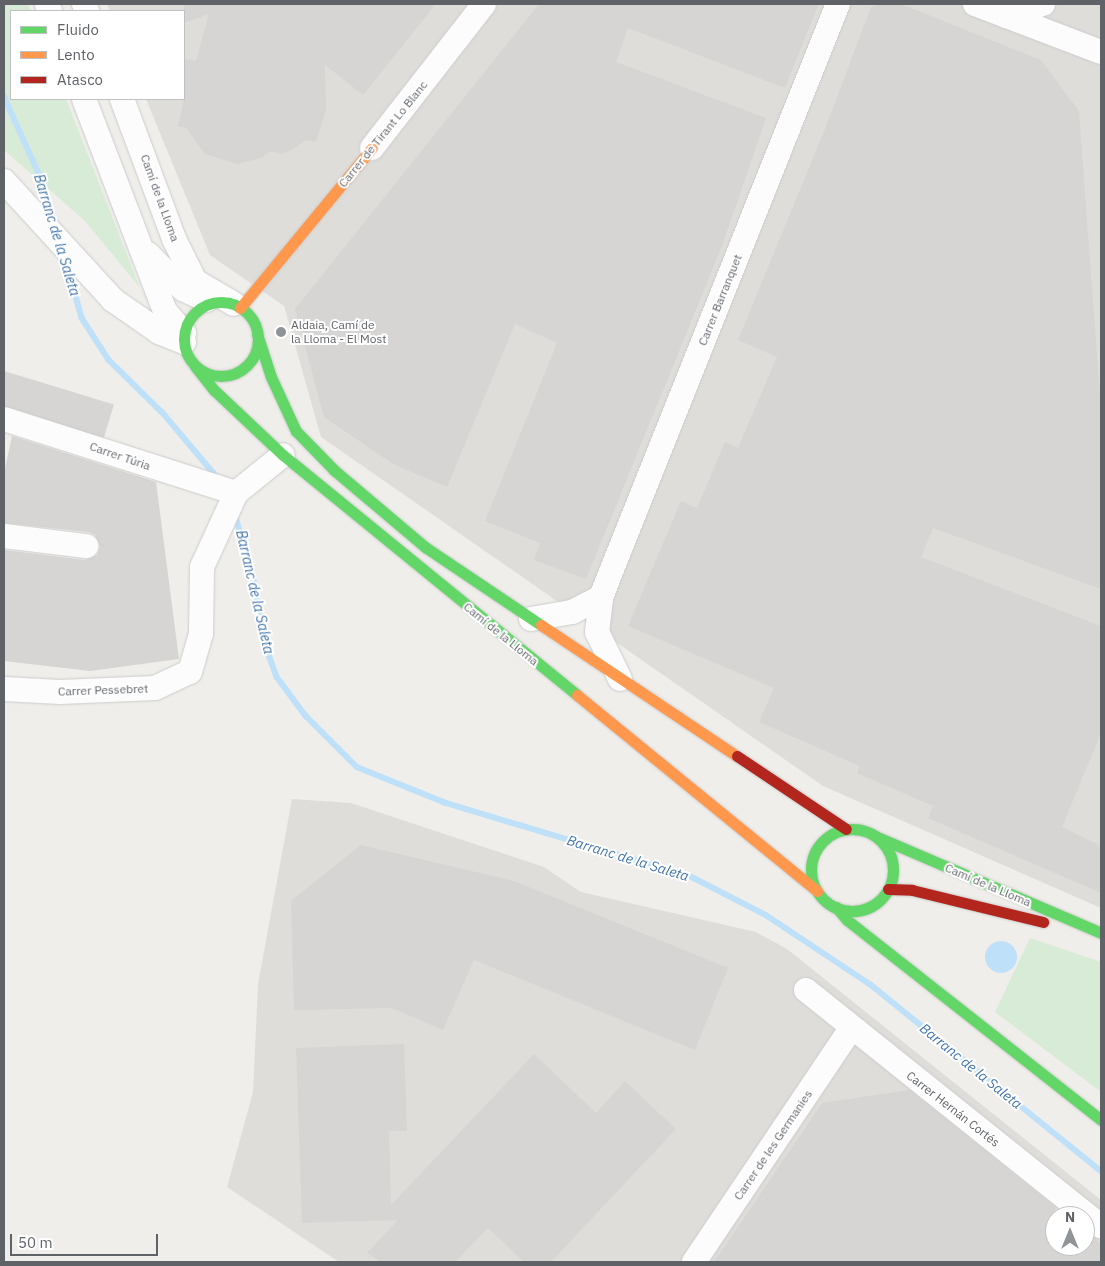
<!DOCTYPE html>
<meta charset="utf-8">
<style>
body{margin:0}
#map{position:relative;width:1105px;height:1266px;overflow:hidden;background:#efeeea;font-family:"IBM Plex Sans",sans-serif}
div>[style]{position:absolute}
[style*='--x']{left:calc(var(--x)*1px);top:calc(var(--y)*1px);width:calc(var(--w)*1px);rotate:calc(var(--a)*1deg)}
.industrial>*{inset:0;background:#dfddda}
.green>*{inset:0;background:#d8ebd6}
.water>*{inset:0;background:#bfe0f9}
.round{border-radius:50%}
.stream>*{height:5.5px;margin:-2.75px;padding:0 2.75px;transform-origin:2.75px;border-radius:2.75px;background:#bfe0f9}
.building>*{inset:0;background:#d6d5d3;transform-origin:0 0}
.roads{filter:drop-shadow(0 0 1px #cbcccc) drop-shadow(0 0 1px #cbcccc)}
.street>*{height:24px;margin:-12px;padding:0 12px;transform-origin:12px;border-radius:12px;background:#fdfcfc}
.fast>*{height:11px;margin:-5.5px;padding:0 5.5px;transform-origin:5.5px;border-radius:5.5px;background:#63d668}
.fast>.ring{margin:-5.5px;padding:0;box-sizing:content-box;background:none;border:11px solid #63d668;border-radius:50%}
.slow>*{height:11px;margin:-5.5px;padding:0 5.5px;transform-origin:5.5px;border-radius:5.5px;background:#ff974d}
.jam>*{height:11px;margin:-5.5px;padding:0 5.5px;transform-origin:5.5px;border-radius:5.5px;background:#b3261e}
.dots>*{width:14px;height:14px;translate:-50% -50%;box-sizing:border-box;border:2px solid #fff;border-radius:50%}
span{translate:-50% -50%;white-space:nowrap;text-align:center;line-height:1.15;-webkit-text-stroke:4px #fff;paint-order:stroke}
.street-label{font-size:12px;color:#5f6368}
.poi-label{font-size:12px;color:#5f6368}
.left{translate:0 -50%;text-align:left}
.water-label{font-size:14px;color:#4174aa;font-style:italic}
.frame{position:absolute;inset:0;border:5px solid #5f6368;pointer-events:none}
.legend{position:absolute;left:10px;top:10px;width:175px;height:90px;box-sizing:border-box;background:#fff;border:1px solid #bfc1c3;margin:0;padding:6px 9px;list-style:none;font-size:15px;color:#5f6368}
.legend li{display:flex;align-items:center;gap:10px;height:25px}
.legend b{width:25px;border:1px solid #bfc1c3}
.north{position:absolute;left:1045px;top:1206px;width:50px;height:50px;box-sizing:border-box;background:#fff;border:1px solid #bfc1c3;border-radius:50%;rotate:0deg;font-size:14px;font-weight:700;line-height:20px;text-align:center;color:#5f6368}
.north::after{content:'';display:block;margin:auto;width:18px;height:22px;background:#919496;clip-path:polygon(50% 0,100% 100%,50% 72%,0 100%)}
.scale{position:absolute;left:10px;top:1234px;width:148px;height:22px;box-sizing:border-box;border:2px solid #5f6368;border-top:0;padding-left:6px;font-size:15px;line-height:18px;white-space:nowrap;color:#5f6368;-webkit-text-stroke:4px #fff;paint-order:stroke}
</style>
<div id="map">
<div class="industrial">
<i style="clip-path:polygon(107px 4px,1101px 4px,1101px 908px,823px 786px,321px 437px,284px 306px,210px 255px,146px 99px,184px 99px,184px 11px,110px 11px)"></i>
<i style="clip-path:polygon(evenodd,292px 799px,351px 803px,544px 867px,581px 892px,756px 932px,787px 949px,1101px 1200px,1101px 1262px,339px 1262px,227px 1187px,253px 1092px,258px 984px,292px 799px,1055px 1216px,1085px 1216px,1085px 1246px,1055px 1246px,1055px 1216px)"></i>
</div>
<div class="green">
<i style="clip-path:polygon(4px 4px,28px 4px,31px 11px,11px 11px,11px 99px,66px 99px,140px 288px,85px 221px,4px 150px)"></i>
<i style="clip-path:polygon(1030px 938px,1101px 962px,1101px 1092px,995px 1012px)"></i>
</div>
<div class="water">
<i class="round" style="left:985px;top:941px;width:32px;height:32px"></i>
</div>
<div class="stream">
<i style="--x:4;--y:96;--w:98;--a:65.8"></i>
<i style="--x:44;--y:185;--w:41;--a:74.2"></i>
<i style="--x:66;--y:261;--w:59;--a:74.3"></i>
<i style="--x:82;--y:318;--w:50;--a:57.3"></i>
<i style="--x:109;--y:360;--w:76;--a:44.5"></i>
<i style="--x:163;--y:413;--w:84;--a:49.8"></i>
<i style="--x:236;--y:517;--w:66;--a:74.3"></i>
<i style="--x:254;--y:581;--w:58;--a:81"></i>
<i style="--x:263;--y:638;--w:41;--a:70.3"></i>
<i style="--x:277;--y:677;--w:49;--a:53.4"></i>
<i style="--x:306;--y:716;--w:72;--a:45"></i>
<i style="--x:357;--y:767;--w:96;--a:22"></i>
<i style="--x:446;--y:803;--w:255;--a:16.7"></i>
<i style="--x:690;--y:876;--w:85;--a:27.2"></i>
<i style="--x:766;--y:915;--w:125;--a:33.6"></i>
<i style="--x:870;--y:984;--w:297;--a:39"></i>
</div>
<div class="building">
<i style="clip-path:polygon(184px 4px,436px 4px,363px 95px,325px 65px,326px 110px,316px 142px,306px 140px,292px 150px,281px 154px,271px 151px,261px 158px,237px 164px,205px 154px,186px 128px,178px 126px,184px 99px,184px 59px,196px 61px,209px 14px,184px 23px)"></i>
<i style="clip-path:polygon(539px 4px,819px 4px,785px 88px,628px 28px,616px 62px,766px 118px,722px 246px,586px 579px,534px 560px,540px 543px,485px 521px,557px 343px,515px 324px,447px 487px,393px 464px,324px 417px,295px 309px)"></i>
<i style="clip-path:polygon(879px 4px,901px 4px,1041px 60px,1079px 111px,1101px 409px,1101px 589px,933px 528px,921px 557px,1101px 626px,1101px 733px,1062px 827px,1101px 846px,1101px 893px,928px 818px,933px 806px,857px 773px,860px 766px,759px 722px,774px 688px,628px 626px,681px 501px,697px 508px,725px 442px,738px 448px,777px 357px,738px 340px,825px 129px,871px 7px)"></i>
<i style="left:4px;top:371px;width:115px;height:35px;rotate:17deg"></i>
<i style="clip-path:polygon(12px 436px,156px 482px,179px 659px,90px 671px,4px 661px,4px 550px,85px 560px,97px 555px,100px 547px,95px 535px,88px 532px,4px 523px,4px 473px)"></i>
<i style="clip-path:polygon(361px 845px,514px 881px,728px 968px,695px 1050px,474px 960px,443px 1030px,392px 1008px,294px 1010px,291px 901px)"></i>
<i style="clip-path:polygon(404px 1044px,407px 1131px,389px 1131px,391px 1205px,534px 1054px,596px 1113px,625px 1081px,676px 1129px,551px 1262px,524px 1262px,488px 1228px,455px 1262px,381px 1262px,367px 1253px,398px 1220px,302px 1223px,296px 1048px)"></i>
<i style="clip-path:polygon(909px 1090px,1055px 1207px,1055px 1246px,1085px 1246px,1085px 1231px,1101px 1244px,1101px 1262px,714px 1262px,822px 1103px)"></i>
</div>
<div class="roads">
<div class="street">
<i style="--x:47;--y:4;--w:8;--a:67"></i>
<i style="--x:84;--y:4;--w:8;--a:67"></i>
<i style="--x:975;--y:4;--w:135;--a:20.9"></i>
<i style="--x:1006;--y:16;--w:39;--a:-18"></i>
<i style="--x:84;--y:99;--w:227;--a:69.1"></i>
<i style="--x:165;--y:311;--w:29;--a:49"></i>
<i style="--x:122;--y:99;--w:149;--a:69.6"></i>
<i style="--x:174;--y:239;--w:47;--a:63.4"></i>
<i style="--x:195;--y:281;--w:45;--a:30.5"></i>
<i style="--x:372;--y:148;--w:182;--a:-52.1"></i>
<i style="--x:4;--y:181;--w:161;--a:47.5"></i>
<i style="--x:113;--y:300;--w:56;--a:34.8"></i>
<i style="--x:159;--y:332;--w:27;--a:22"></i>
<i style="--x:148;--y:254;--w:49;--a:45"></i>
<i style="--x:183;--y:289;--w:26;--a:25"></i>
<i style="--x:4;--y:419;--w:244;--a:17.7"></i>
<i style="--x:4;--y:536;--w:83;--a:7"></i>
<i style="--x:531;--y:619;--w:42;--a:-9.7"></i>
<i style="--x:572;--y:612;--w:33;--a:-27"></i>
<i style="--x:620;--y:679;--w:52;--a:-116.1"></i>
<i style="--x:597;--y:632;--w:35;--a:-83"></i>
<i style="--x:601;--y:597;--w:639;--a:-68.22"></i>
<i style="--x:4;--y:689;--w:56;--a:3.1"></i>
<i style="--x:60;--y:692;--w:95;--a:-2.4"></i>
<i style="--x:155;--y:688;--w:38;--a:-25"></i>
<i style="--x:190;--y:672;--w:40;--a:-74"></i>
<i style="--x:201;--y:634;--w:67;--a:-89.1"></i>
<i style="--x:202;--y:567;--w:81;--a:-65.3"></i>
<i style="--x:236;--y:493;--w:60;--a:-39"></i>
<i style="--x:806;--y:990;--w:378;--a:38.7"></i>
<i style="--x:694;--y:1262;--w:282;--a:-56.1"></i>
</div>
<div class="fast">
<i class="ring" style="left:184px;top:302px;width:63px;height:63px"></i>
<i style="--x:257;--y:334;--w:45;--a:72"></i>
<i style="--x:271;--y:377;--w:60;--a:65.2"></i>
<i style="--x:296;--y:431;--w:54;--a:45.7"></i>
<i style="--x:334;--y:470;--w:119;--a:40.2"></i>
<i style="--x:425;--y:547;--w:140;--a:33.9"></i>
<i style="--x:195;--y:366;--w:31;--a:52"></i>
<i style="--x:214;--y:390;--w:95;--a:43.3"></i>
<i style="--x:283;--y:455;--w:380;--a:39.2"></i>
<i class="ring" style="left:811px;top:829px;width:71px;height:71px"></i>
<i style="--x:875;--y:836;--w:246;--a:23.2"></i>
<i style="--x:836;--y:907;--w:17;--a:50"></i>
<i style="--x:847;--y:920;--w:323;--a:38.2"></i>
</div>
<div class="slow">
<i style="--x:240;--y:308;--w:207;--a:-50.5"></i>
<i style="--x:541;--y:625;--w:236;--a:33.8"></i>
<i style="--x:577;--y:695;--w:310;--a:39.2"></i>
</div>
<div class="jam">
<i style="--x:737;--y:756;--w:131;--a:33.8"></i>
<i style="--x:888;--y:889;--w:24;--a:2"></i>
<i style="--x:912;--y:890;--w:135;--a:13.7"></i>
</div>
</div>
<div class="dots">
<i style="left:281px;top:332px;background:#919496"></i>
</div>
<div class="street-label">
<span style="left:383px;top:134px;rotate:-51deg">Carrer de Tirant Lo Blanc</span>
<span style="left:160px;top:198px;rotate:70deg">Camí de la Lloma</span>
<span style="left:720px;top:300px;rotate:-68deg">Carrer Barranquet</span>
<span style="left:120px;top:456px;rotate:19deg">Carrer Túria</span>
<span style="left:501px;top:634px;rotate:39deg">Camí de la Lloma</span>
<span style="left:103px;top:690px;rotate:-2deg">Carrer Pessebret</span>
<span style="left:988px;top:885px;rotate:23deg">Camí de la Lloma</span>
<span style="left:953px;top:1109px;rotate:38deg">Carrer Hernán Cortés</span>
<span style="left:773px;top:1145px;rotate:-56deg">Carrer de les Germanies</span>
</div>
<div class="poi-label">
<span class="left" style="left:291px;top:332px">Aldaia, Camí de<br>la Lloma - El Most</span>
</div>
<div class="water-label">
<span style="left:57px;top:235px;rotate:73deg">Barranc de la Saleta</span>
<span style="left:255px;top:592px;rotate:77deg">Barranc de la Saleta</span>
<span style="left:628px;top:858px;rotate:17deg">Barranc de la Saleta</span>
<span style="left:971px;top:1066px;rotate:39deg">Barranc de la Saleta</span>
</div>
<div class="frame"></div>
<ul class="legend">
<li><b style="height:6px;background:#63d668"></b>Fluido</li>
<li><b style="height:6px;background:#ff974d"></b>Lento</li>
<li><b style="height:6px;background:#b3261e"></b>Atasco</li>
</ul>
<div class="north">N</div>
<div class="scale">50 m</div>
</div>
